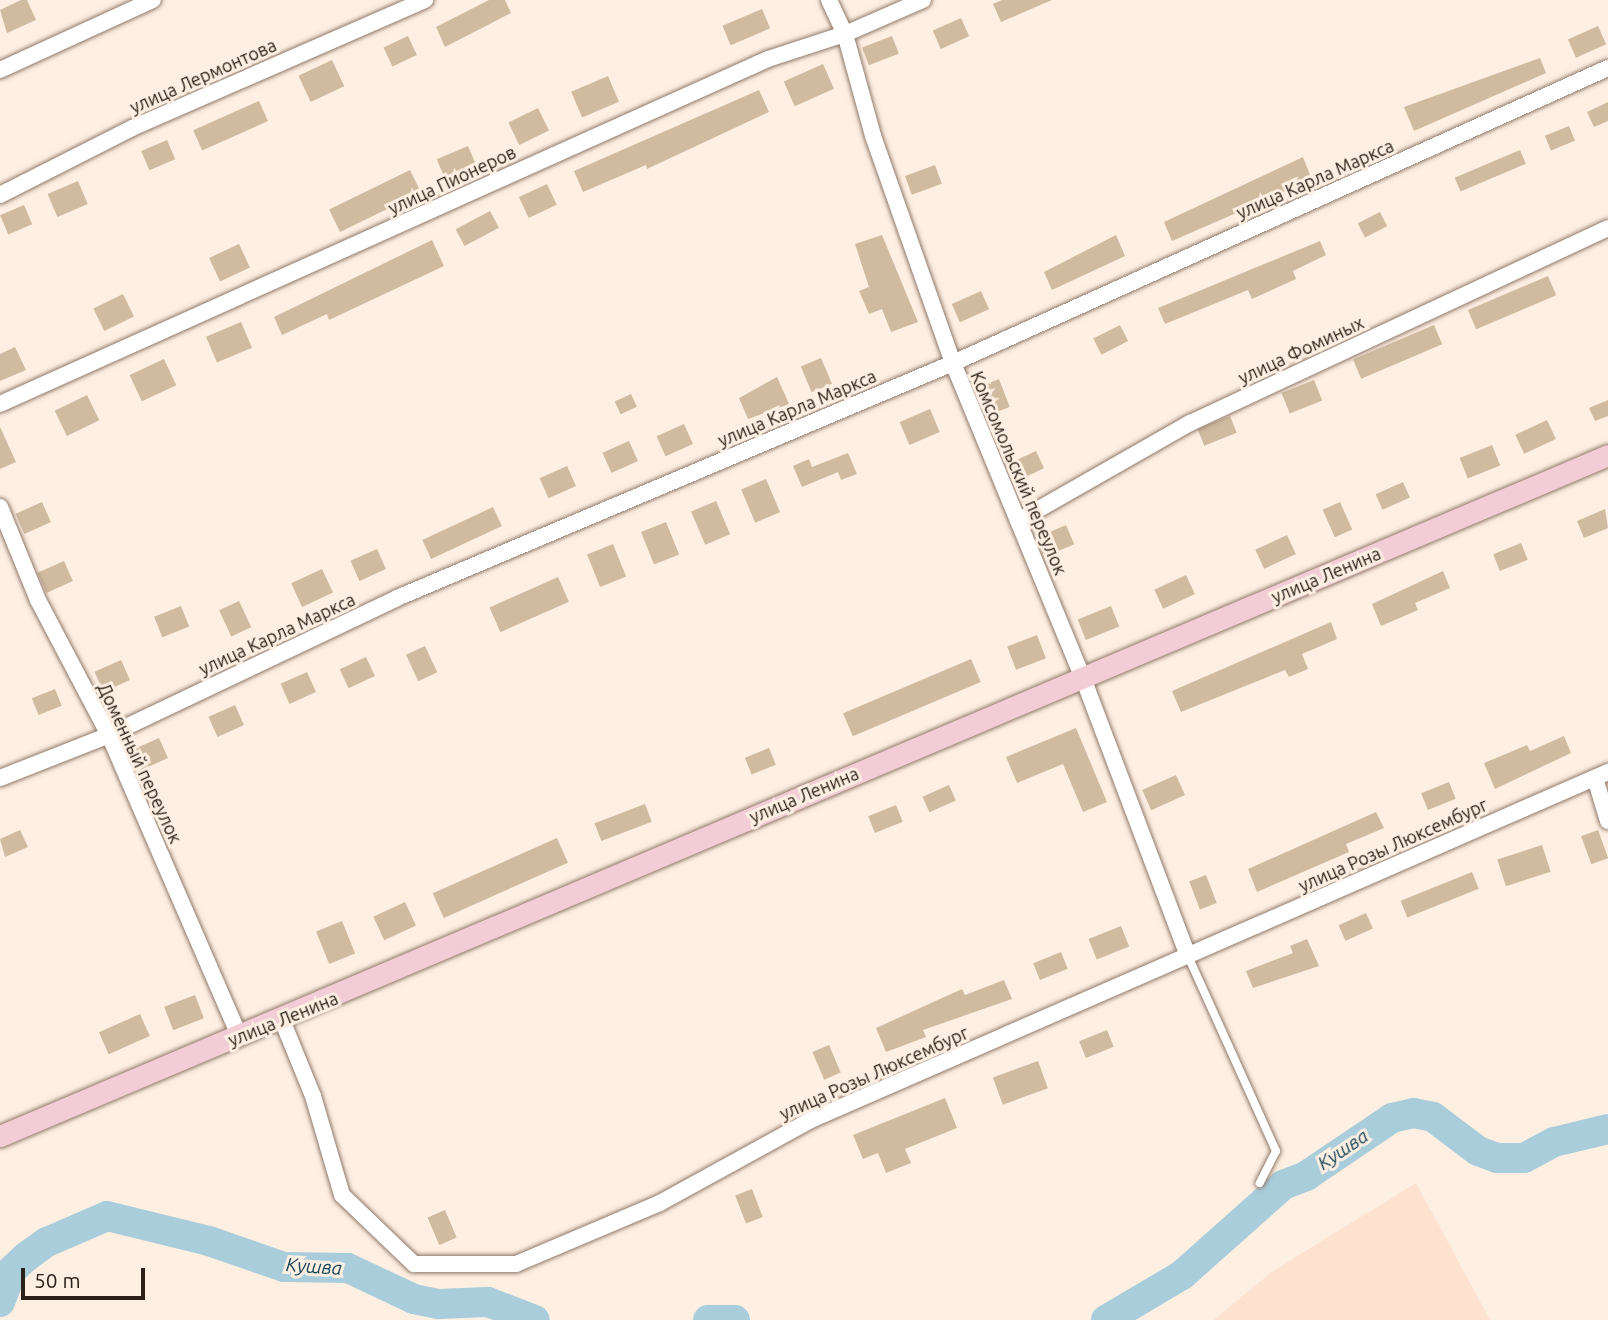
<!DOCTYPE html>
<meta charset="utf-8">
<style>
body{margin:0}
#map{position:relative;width:1608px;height:1320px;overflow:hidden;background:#feefe3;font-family:Ubuntu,sans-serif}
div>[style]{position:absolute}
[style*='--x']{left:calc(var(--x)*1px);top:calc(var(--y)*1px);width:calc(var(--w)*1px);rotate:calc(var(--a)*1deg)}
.built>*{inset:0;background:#fce2cf}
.river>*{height:30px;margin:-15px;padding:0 15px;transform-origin:15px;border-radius:15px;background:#a9cddb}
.building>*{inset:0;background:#d0bba0;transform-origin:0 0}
.roads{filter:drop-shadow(0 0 2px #907969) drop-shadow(0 0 2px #907969)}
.lane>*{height:8px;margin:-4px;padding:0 4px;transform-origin:4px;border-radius:4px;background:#fff}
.street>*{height:16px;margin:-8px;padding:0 8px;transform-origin:8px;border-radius:8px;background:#fff}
.secondary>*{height:21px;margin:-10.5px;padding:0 10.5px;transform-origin:10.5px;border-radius:10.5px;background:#f2cdd5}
span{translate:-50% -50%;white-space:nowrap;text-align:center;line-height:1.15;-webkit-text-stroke:6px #feefe3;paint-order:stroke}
.street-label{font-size:18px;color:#2a211a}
.water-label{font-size:19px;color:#164758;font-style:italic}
.scale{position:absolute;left:21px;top:1268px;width:124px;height:32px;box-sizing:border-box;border:4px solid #2a211a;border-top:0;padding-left:9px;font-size:21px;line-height:24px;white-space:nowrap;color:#2a211a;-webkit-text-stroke:5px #feefe3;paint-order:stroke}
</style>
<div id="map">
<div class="built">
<i style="clip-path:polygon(1416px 1183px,1490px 1320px,1214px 1320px,1273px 1271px)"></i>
</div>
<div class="river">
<i style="--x:0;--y:1302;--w:34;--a:-69"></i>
<i style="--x:12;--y:1270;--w:19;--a:-43"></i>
<i style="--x:26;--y:1257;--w:26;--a:-36"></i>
<i style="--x:47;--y:1242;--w:65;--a:-23.4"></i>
<i style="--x:107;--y:1216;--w:105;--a:13.8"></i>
<i style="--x:209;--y:1241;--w:79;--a:19.1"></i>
<i style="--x:284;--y:1267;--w:64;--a:0.9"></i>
<i style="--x:348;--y:1268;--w:73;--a:25.2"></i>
<i style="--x:414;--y:1299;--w:25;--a:12"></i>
<i style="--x:438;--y:1304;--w:50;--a:-2.3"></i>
<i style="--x:488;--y:1302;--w:50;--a:21"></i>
<i style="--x:708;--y:1320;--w:27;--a:0"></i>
<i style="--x:1106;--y:1320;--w:88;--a:-30.6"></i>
<i style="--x:1182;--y:1275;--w:135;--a:-41.7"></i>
<i style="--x:1283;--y:1185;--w:25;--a:-21"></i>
<i style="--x:1306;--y:1176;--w:104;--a:-34"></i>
<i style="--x:1392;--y:1118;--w:22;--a:-13"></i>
<i style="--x:1413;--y:1113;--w:20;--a:11"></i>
<i style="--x:1433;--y:1117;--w:56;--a:37.1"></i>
<i style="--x:1478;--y:1151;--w:20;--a:20"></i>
<i style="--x:1497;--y:1158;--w:27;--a:0"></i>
<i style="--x:1524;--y:1158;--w:34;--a:-28"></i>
<i style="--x:1554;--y:1142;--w:56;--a:-13.5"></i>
</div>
<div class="building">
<i style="clip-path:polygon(21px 0,27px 0,36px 20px,7px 33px,0 10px)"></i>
<i style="clip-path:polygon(489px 0,505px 0,511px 13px,445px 47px,436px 27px)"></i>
<i style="clip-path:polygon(1002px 0,1052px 0,1001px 22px,993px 4px)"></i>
<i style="left:762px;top:9px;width:21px;height:43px;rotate:67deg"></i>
<i style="left:961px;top:18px;width:20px;height:31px;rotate:66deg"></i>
<i style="left:1598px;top:26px;width:20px;height:33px;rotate:66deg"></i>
<i style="left:408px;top:36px;width:21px;height:27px;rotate:65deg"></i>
<i style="left:892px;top:36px;width:19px;height:32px;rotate:69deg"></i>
<i style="clip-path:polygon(1540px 58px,1546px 73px,1414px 131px,1404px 107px)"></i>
<i style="left:332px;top:60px;width:29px;height:37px;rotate:65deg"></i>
<i style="left:823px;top:64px;width:27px;height:43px;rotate:66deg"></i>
<i style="left:608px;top:76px;width:28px;height:40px;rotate:67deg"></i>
<i style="clip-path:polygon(759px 90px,769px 112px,647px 169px,646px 165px,583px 192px,574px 171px)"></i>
<i style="left:259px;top:101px;width:22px;height:72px;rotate:66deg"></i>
<i style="clip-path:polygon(1608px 102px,1608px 121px,1594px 127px,1587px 112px)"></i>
<i style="left:538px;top:108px;width:25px;height:33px;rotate:64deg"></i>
<i style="left:1569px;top:126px;width:16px;height:26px;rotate:68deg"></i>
<i style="left:167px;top:140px;width:21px;height:28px;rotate:67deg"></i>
<i style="left:468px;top:146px;width:25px;height:34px;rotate:67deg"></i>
<i style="left:1520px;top:150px;width:15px;height:71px;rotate:67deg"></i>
<i style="clip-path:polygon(1303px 157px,1312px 180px,1172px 241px,1164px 222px)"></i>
<i style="left:935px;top:165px;width:20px;height:32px;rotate:70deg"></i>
<i style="left:410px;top:170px;width:25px;height:90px;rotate:64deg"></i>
<i style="left:78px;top:181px;width:25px;height:33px;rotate:67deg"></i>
<i style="left:547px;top:184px;width:23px;height:31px;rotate:65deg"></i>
<i style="left:24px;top:205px;width:21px;height:26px;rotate:67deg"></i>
<i style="left:490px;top:211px;width:19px;height:39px;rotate:62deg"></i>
<i style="left:1380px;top:212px;width:16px;height:25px;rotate:63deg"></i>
<i style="clip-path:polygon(882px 235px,918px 322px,891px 332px,882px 309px,869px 314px,859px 291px,869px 287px,855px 244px)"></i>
<i style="clip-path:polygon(1116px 235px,1125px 256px,1052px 290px,1044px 272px)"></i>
<i style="clip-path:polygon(432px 240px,444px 266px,329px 320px,327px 314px,282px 335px,274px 317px)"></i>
<i style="clip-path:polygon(1320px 241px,1326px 255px,1293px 271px,1296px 279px,1252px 299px,1248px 290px,1165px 324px,1158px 308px)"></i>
<i style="left:239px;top:244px;width:26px;height:33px;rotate:65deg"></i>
<i style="left:1548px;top:276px;width:21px;height:87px;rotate:67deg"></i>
<i style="left:981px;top:291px;width:20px;height:32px;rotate:66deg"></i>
<i style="left:123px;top:294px;width:25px;height:33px;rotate:64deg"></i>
<i style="left:241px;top:322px;width:28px;height:38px;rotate:67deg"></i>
<i style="left:1120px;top:325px;width:18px;height:30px;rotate:63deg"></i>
<i style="left:1434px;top:325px;width:21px;height:88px;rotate:67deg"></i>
<i style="clip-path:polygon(15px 347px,26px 370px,0 381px,0 354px)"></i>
<i style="left:821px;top:358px;width:28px;height:22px;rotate:67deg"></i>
<i style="left:164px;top:359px;width:29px;height:38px;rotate:65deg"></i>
<i style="clip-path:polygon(777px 377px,789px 404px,748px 419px,739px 398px)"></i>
<i style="left:999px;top:379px;width:30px;height:18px;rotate:69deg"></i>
<i style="left:1314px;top:380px;width:22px;height:35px;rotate:68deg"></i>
<i style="left:631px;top:394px;width:14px;height:18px;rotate:65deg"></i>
<i style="left:87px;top:395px;width:28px;height:36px;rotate:64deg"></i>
<i style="clip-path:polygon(1608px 400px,1608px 416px,1595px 421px,1589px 408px)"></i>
<i style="left:930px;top:409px;width:25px;height:33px;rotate:67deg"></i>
<i style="left:1230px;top:416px;width:18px;height:35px;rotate:68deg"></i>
<i style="left:1547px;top:420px;width:21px;height:35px;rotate:65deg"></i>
<i style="left:684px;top:424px;width:22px;height:30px;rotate:66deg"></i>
<i style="clip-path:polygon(0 427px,16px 462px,0 469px)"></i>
<i style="left:629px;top:441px;width:22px;height:29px;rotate:66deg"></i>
<i style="left:1492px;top:445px;width:22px;height:35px;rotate:68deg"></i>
<i style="left:1036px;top:451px;width:19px;height:30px;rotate:65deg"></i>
<i style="clip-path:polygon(848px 453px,857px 474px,841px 480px,838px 472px,802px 487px,793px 466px,809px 459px,812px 467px)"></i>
<i style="left:567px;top:466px;width:22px;height:30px;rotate:66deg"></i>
<i style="left:766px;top:479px;width:36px;height:27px;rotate:67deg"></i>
<i style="left:1403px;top:482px;width:17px;height:30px;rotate:66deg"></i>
<i style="left:716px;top:501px;width:36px;height:27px;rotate:67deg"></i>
<i style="left:42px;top:502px;width:22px;height:29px;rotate:66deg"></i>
<i style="left:1340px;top:502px;width:30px;height:19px;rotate:66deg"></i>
<i style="left:493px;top:507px;width:21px;height:78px;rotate:65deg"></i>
<i style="clip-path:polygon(1605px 509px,1608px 528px,1584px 538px,1577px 521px)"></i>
<i style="left:666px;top:522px;width:35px;height:27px;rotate:68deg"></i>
<i style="left:1066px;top:525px;width:21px;height:33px;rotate:67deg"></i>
<i style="left:1287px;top:535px;width:21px;height:35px;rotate:65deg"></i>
<i style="left:1521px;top:543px;width:18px;height:30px;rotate:68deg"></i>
<i style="left:613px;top:544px;width:35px;height:28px;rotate:68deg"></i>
<i style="left:377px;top:549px;width:22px;height:29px;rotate:66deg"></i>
<i style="left:64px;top:561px;width:22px;height:29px;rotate:66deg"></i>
<i style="left:322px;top:569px;width:26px;height:34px;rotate:65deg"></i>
<i style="clip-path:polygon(1443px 571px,1450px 588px,1415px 603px,1418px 610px,1381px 626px,1372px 604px)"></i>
<i style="left:1186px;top:575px;width:21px;height:35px;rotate:65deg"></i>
<i style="left:558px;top:577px;width:27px;height:75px;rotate:66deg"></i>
<i style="left:239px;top:601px;width:29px;height:22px;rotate:65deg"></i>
<i style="left:181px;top:606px;width:22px;height:29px;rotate:68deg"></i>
<i style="left:1111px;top:606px;width:22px;height:36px;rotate:68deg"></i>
<i style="clip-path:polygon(1331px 622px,1337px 639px,1302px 654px,1308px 669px,1289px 677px,1285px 670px,1181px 712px,1172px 691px)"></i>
<i style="left:1037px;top:635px;width:25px;height:32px;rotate:69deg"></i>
<i style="left:425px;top:646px;width:29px;height:21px;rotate:65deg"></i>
<i style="left:366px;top:657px;width:21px;height:29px;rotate:65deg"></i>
<i style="left:971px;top:659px;width:25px;height:139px;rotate:67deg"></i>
<i style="left:121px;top:660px;width:22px;height:29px;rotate:66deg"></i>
<i style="left:307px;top:672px;width:22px;height:29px;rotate:66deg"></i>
<i style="left:55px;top:689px;width:18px;height:25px;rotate:68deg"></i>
<i style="left:235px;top:705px;width:22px;height:29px;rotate:66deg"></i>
<i style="clip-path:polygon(1076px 728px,1107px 802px,1083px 812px,1063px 764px,1017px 783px,1006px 757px)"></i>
<i style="clip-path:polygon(1564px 736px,1571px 753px,1495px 789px,1484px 763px,1527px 745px,1530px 751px)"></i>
<i style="left:159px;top:738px;width:22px;height:29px;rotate:66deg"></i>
<i style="left:769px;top:748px;width:18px;height:26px;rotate:68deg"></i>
<i style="left:1176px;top:775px;width:22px;height:37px;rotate:66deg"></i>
<i style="left:1449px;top:782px;width:18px;height:30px;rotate:68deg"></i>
<i style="left:949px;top:785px;width:17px;height:29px;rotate:66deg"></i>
<i style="left:645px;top:804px;width:19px;height:54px;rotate:69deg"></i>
<i style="left:896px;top:805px;width:18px;height:30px;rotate:68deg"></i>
<i style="clip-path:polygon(1376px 812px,1384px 828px,1346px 844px,1349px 852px,1257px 892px,1248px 869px)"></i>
<i style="clip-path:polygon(20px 830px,28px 847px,5px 857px,0 839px)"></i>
<i style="left:1598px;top:830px;width:30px;height:18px;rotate:70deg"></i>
<i style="left:557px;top:838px;width:27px;height:136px;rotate:66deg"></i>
<i style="left:1542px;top:845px;width:28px;height:47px;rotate:72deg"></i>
<i style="left:1472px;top:872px;width:18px;height:77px;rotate:68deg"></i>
<i style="left:1206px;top:875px;width:30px;height:18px;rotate:69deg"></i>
<i style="left:405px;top:902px;width:26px;height:35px;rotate:65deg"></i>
<i style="left:1366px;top:913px;width:17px;height:30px;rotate:66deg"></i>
<i style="left:342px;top:921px;width:35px;height:28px;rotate:68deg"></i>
<i style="left:1121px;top:926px;width:22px;height:35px;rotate:68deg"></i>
<i style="clip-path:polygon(1307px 939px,1319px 966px,1253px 988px,1246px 971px,1293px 953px,1290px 946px)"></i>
<i style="left:1061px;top:952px;width:18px;height:30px;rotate:68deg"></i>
<i style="clip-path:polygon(1004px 980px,1012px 999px,923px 1030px,926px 1037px,886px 1052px,876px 1028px,962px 989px,965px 995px)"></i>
<i style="left:195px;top:995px;width:25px;height:33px;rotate:69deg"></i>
<i style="left:140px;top:1014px;width:24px;height:45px;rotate:66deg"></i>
<i style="left:1107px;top:1030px;width:18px;height:30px;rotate:68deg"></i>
<i style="left:829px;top:1045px;width:30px;height:18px;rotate:67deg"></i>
<i style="left:1038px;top:1061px;width:29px;height:48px;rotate:70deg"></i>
<i style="clip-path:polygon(945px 1098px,957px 1128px,905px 1149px,911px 1163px,886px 1173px,878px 1153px,863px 1159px,853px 1135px)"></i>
<i style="left:752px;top:1189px;width:30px;height:18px;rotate:69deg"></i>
<i style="left:445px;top:1210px;width:30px;height:19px;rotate:67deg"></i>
</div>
<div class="roads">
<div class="lane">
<i style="--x:1188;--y:956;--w:214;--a:65.7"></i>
<i style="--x:1276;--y:1151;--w:36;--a:117"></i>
</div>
<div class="street">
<i style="--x:829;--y:0;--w:38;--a:65"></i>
<i style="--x:845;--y:34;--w:106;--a:74.6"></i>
<i style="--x:873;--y:136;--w:241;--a:70.6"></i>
<i style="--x:953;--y:363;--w:341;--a:67.6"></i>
<i style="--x:1083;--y:678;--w:297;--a:69.3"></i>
<i style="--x:0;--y:70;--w:168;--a:-24.6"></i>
<i style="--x:0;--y:195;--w:148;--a:-26.9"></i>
<i style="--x:132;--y:128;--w:320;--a:-23.6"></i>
<i style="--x:0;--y:404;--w:842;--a:-24.19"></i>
<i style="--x:768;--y:59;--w:81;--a:-18"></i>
<i style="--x:845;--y:34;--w:85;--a:-23.6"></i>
<i style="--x:0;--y:507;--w:100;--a:67.8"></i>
<i style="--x:38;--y:600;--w:153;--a:62.3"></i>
<i style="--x:109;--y:735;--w:329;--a:66.6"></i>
<i style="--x:1018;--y:521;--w:198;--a:-29.7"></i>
<i style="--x:1190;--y:423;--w:461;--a:-25"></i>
<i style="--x:0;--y:778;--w:117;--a:-21.5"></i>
<i style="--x:109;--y:735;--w:319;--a:-25.4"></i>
<i style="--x:397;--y:598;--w:604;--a:-22.91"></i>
<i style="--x:953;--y:363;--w:718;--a:-24.25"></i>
<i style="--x:1595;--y:778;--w:45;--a:73.2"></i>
<i style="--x:282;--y:1020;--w:82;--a:67.8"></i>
<i style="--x:313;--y:1096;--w:103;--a:73.7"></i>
<i style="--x:342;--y:1195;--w:100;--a:43.8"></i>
<i style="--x:414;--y:1264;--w:102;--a:0"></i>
<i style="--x:516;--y:1264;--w:156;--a:-23"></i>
<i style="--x:660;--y:1203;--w:172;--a:-28.8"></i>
<i style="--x:811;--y:1120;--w:870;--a:-23.59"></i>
</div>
<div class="secondary">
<i style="--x:0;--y:1136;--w:1746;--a:-22.95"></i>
</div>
</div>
<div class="street-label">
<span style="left:203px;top:76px;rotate:-24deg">улица Лермонтова</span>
<span style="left:1315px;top:179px;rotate:-24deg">улица Карла Маркса</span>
<span style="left:452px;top:180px;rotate:-25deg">улица Пионеров</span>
<span style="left:1301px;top:350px;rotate:-25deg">улица Фоминых</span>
<span style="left:797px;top:408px;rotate:-23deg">улица Карла Маркса</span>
<span style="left:1019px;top:473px;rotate:67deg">Комсомольский переулок</span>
<span style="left:1326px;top:575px;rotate:-23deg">улица Ленина</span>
<span style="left:277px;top:634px;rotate:-25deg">улица Карла Маркса</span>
<span style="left:140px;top:763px;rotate:65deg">Доменный переулок</span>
<span style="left:804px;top:795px;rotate:-23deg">улица Ленина</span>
<span style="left:1393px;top:845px;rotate:-24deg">улица Розы Люксембург</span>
<span style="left:283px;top:1019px;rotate:-22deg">улица Ленина</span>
<span style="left:874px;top:1073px;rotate:-24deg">улица Розы Люксембург</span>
</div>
<div class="water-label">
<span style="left:1343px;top:1150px;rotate:-34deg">Кушва</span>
<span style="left:314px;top:1267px;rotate:4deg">Кушва</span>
</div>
<div class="scale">50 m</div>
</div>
